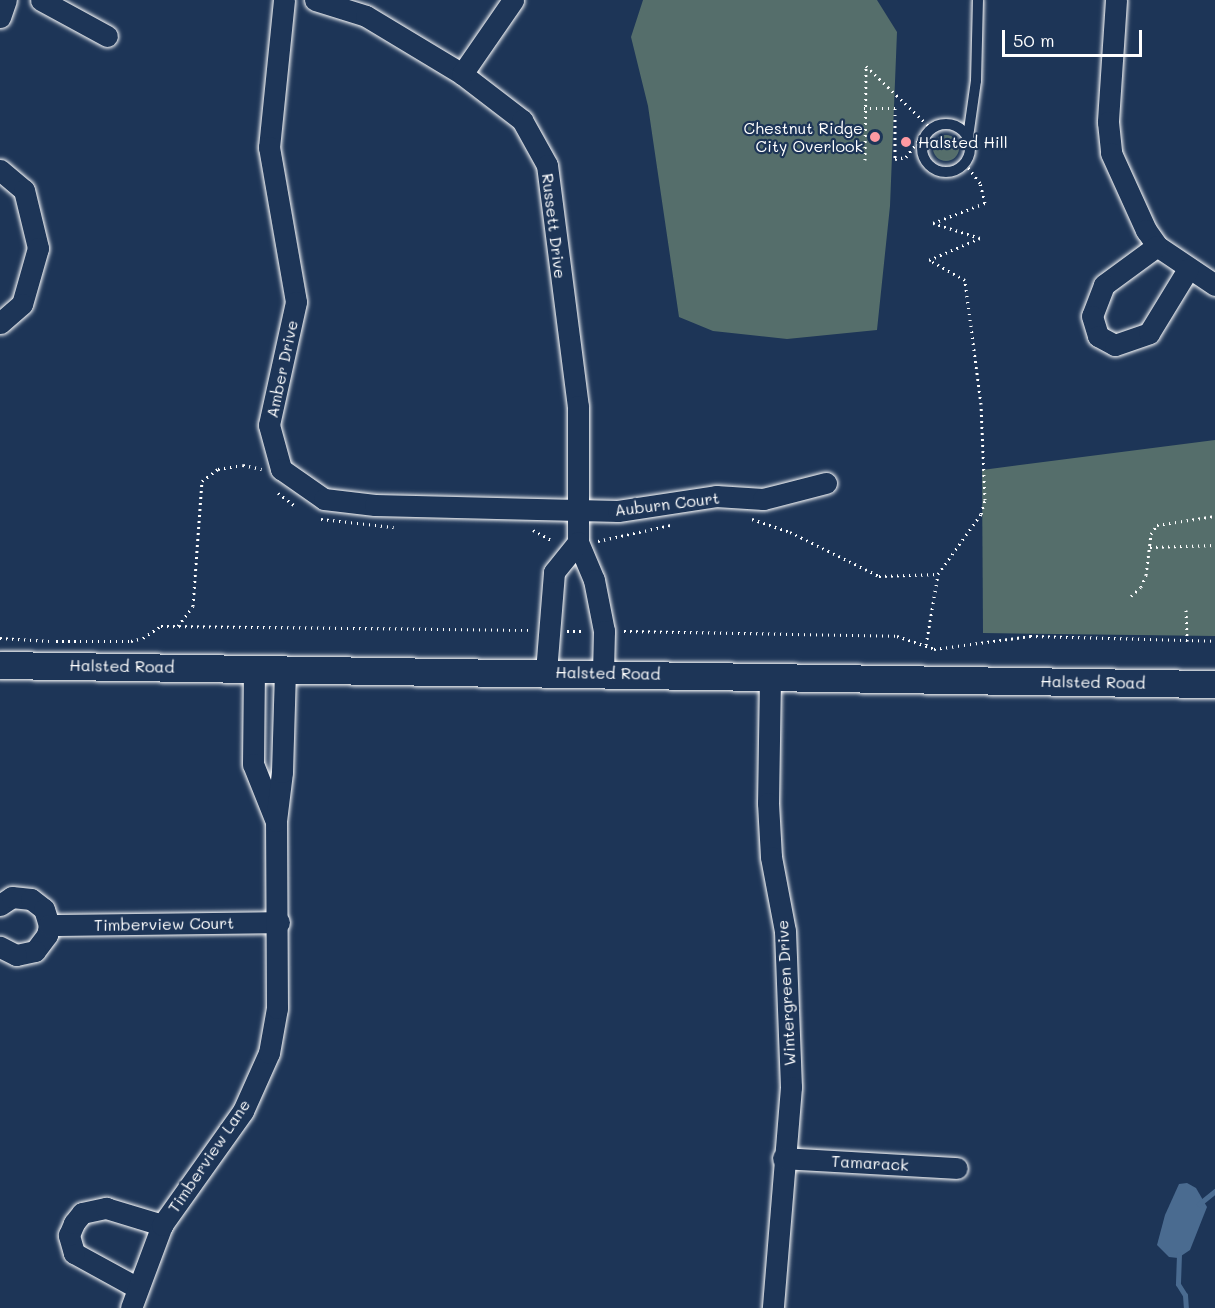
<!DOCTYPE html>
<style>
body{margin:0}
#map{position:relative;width:1215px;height:1308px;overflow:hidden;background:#1d3557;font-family:Mali,sans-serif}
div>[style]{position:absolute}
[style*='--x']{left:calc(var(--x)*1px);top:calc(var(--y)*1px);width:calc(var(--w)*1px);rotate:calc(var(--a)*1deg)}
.green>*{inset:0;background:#556e6b}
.round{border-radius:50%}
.water>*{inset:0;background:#4a6b90}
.stream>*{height:5px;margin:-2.5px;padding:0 2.5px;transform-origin:2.5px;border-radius:2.5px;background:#4a6b90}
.path>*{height:3px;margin-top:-1.5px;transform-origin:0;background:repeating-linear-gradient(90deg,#fff 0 1.5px,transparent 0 6px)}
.roads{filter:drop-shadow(0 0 2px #fff) drop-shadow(0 0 2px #fff)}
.service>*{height:10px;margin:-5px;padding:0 5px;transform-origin:5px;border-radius:5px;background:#1d3557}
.service>.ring{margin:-5px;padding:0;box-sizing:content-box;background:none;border:10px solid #1d3557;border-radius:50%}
.minor>*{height:21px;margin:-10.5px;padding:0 10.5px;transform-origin:10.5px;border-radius:10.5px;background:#1d3557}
.tertiary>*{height:27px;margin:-13.5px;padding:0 13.5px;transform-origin:13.5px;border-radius:13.5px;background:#1d3557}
.dots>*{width:16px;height:16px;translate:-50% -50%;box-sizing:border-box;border:3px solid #1d3557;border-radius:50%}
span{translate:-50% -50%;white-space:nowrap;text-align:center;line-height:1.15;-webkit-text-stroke:4.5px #1d3557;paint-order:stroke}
.poi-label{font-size:16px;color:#fff}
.right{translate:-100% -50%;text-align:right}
.left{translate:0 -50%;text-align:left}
.street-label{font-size:16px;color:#fff}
.scale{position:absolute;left:1002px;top:30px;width:140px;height:27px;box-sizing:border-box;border:3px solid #fff;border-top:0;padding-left:8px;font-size:18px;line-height:21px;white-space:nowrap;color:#fff;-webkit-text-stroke:4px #1d3557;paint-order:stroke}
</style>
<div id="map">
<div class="green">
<i style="clip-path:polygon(643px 0,877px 0,897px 32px,890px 206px,877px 330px,787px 339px,713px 331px,679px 317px,648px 106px,631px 37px)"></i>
<i class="round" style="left:933px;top:135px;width:26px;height:26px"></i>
<i style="clip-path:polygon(1215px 440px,1215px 636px,983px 633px,982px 470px)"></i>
</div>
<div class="water">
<i style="clip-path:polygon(1187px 1183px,1196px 1188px,1207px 1207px,1190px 1250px,1178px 1258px,1169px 1257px,1157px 1245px,1165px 1215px,1179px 1184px)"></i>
</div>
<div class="stream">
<i style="--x:1199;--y:1204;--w:21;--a:-39"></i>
<i style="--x:1179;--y:1254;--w:30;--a:92"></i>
<i style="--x:1178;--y:1284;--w:13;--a:58"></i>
<i style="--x:1185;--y:1295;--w:13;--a:86"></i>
</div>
<div class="path">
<i style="--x:864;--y:108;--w:31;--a:0"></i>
<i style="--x:895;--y:108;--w:51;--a:90"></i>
<i style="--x:895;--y:159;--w:11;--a:-10"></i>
<i style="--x:906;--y:157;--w:20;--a:-53"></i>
<i style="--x:918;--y:141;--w:5;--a:11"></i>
<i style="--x:865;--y:160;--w:94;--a:-89.4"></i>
<i style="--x:866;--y:66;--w:91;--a:43.7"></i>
<i style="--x:278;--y:493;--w:20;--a:37"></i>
<i style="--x:321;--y:519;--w:73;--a:6.3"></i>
<i style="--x:752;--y:519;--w:40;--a:18.9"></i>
<i style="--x:790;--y:532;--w:99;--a:26.3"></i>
<i style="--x:879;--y:576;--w:59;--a:-1.9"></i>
<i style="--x:938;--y:574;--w:74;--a:-54.4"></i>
<i style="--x:981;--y:514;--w:15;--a:-74"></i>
<i style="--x:985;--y:500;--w:96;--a:-92.4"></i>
<i style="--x:981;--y:404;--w:125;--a:-97.4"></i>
<i style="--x:965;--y:280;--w:41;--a:-150.9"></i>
<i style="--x:929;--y:260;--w:56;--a:-23.3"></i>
<i style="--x:980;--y:238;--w:49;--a:-162.3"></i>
<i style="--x:933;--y:223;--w:56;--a:-21"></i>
<i style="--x:985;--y:203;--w:21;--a:-104"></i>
<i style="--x:980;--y:183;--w:25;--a:-127"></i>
<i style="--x:533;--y:530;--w:23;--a:29"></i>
<i style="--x:598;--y:541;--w:75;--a:-12.4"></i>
<i style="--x:1150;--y:547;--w:65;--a:-1.8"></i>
<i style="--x:1131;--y:596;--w:13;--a:-42"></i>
<i style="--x:1141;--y:587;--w:13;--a:-67"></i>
<i style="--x:1146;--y:575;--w:41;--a:-83"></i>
<i style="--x:1151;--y:534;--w:11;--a:-56"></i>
<i style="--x:1157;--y:525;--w:59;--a:-8.8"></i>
<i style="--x:1186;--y:610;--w:31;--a:88"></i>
<i style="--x:178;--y:626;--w:25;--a:-53"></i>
<i style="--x:193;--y:606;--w:125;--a:-85.9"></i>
<i style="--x:202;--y:481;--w:20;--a:-37"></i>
<i style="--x:218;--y:469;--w:25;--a:-9"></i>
<i style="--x:243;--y:465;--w:19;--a:12"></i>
<i style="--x:567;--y:631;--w:18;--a:0"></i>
<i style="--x:624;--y:631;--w:273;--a:1"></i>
<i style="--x:897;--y:636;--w:39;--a:19"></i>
<i style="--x:934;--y:649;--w:97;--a:-7.7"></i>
<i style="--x:1030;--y:636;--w:185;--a:1.5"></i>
<i style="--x:0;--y:638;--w:49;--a:3.5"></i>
<i style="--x:56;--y:641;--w:75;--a:0"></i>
<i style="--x:131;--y:641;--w:12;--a:-14"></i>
<i style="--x:143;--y:638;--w:22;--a:-34"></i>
<i style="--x:161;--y:626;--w:370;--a:0.6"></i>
<i style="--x:926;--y:645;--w:72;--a:-80.4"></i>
</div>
<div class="roads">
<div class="service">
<i class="ring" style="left:922px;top:124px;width:38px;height:38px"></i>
<i style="--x:968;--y:137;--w:57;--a:-81.9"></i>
<i style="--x:976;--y:81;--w:81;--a:-88.6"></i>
</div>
<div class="minor">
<i style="--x:41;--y:0;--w:75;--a:28.6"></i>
<i style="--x:284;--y:0;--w:148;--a:95.8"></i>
<i style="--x:269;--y:147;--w:157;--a:80.1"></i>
<i style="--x:296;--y:302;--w:126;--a:102.4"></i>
<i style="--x:269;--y:425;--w:46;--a:74.7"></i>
<i style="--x:281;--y:469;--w:52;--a:34.9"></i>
<i style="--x:324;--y:499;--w:51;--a:6.7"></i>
<i style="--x:375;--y:505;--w:243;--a:1.4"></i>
<i style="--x:618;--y:511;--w:99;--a:-8.7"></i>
<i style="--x:716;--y:496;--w:47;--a:3.7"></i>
<i style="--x:763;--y:499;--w:65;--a:-14.3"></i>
<i style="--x:315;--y:0;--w:53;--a:17.4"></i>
<i style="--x:366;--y:16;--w:112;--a:31.1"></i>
<i style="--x:462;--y:74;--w:76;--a:37.5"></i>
<i style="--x:522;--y:120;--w:51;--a:60.9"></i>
<i style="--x:547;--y:165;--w:243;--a:82.7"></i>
<i style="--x:578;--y:406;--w:136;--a:90"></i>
<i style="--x:578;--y:542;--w:41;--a:67.2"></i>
<i style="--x:594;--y:580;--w:52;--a:78.9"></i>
<i style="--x:604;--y:631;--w:41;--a:91.4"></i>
<i style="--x:1116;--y:0;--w:122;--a:93.8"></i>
<i style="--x:1108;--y:122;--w:31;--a:84"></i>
<i style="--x:1111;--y:153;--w:85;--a:65.6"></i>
<i style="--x:1146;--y:230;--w:19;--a:55"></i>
<i style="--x:1157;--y:246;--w:70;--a:33.9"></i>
<i style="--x:0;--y:17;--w:18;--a:-71"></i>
<i style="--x:462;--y:74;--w:90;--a:-55.4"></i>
<i style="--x:0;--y:170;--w:31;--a:40"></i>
<i style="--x:24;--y:190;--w:60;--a:76.4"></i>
<i style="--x:38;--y:248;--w:58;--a:105.9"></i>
<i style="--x:22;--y:304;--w:29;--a:139"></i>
<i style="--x:1157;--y:246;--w:66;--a:143.7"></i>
<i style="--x:1104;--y:285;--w:33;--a:111"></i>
<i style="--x:1092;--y:316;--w:21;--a:73"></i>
<i style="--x:1098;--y:336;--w:19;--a:28"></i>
<i style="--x:1115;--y:345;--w:36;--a:-19"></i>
<i style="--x:1149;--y:333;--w:75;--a:-58.6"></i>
<i style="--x:254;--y:668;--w:96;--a:90.6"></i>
<i style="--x:253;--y:764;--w:59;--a:68.2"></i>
<i style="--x:546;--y:672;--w:100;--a:-85.4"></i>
<i style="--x:554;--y:572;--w:38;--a:-51"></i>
<i style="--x:770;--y:677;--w:126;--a:90.9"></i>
<i style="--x:768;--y:803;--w:54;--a:86.8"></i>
<i style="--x:771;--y:857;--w:75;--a:79.3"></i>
<i style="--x:785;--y:931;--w:156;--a:87.8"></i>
<i style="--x:791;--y:1087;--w:222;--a:94.7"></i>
<i style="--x:0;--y:905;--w:14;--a:-34"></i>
<i style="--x:12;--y:897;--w:19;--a:6"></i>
<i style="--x:31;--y:899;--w:16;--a:38"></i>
<i style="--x:44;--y:909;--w:17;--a:73"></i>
<i style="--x:49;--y:925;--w:10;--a:101"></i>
<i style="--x:47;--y:935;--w:20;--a:127"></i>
<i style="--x:35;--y:951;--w:19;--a:168"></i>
<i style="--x:16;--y:955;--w:18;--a:-153"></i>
<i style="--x:49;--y:925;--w:230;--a:-0.7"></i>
<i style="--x:783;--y:1158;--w:174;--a:3.3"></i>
<i style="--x:136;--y:1287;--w:71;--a:-151.3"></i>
<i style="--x:74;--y:1253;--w:19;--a:-106"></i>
<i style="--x:69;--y:1235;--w:13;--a:-67"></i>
<i style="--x:74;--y:1223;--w:13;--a:-51"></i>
<i style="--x:82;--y:1213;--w:25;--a:-12"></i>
<i style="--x:106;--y:1208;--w:59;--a:16.9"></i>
<i style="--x:131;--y:1308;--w:89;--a:-69.5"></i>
<i style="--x:162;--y:1225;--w:140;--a:-54.6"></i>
<i style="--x:243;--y:1111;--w:64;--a:-65.9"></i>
<i style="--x:269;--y:1053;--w:46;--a:-79.9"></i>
<i style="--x:277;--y:1008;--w:187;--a:-90.3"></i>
<i style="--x:276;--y:821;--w:49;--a:-83"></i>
<i style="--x:282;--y:772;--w:104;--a:-88.3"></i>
</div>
<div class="tertiary">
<i style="--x:0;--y:665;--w:1215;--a:0.9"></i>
</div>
</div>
<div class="dots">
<i style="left:875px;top:137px;background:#ff9aa2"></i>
<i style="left:906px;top:142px;background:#ff9aa2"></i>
</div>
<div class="poi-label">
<span class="right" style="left:863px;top:137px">Chestnut Ridge<br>City Overlook</span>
<span class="left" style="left:918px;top:142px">Halsted Hill</span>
</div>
<div class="street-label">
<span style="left:554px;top:226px;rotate:83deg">Russett Drive</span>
<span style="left:282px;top:369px;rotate:-78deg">Amber Drive</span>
<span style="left:667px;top:504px;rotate:-7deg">Auburn Court</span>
<span style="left:122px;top:666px;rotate:1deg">Halsted Road</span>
<span style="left:608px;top:673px;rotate:1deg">Halsted Road</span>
<span style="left:1093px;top:682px;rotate:1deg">Halsted Road</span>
<span style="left:164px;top:924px;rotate:-1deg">Timberview Court</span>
<span style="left:786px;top:993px;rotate:-93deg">Wintergreen Drive</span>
<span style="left:209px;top:1156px;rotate:-56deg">Timberview Lane</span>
<span style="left:870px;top:1163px;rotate:3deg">Tamarack</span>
</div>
<div class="scale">50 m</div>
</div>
